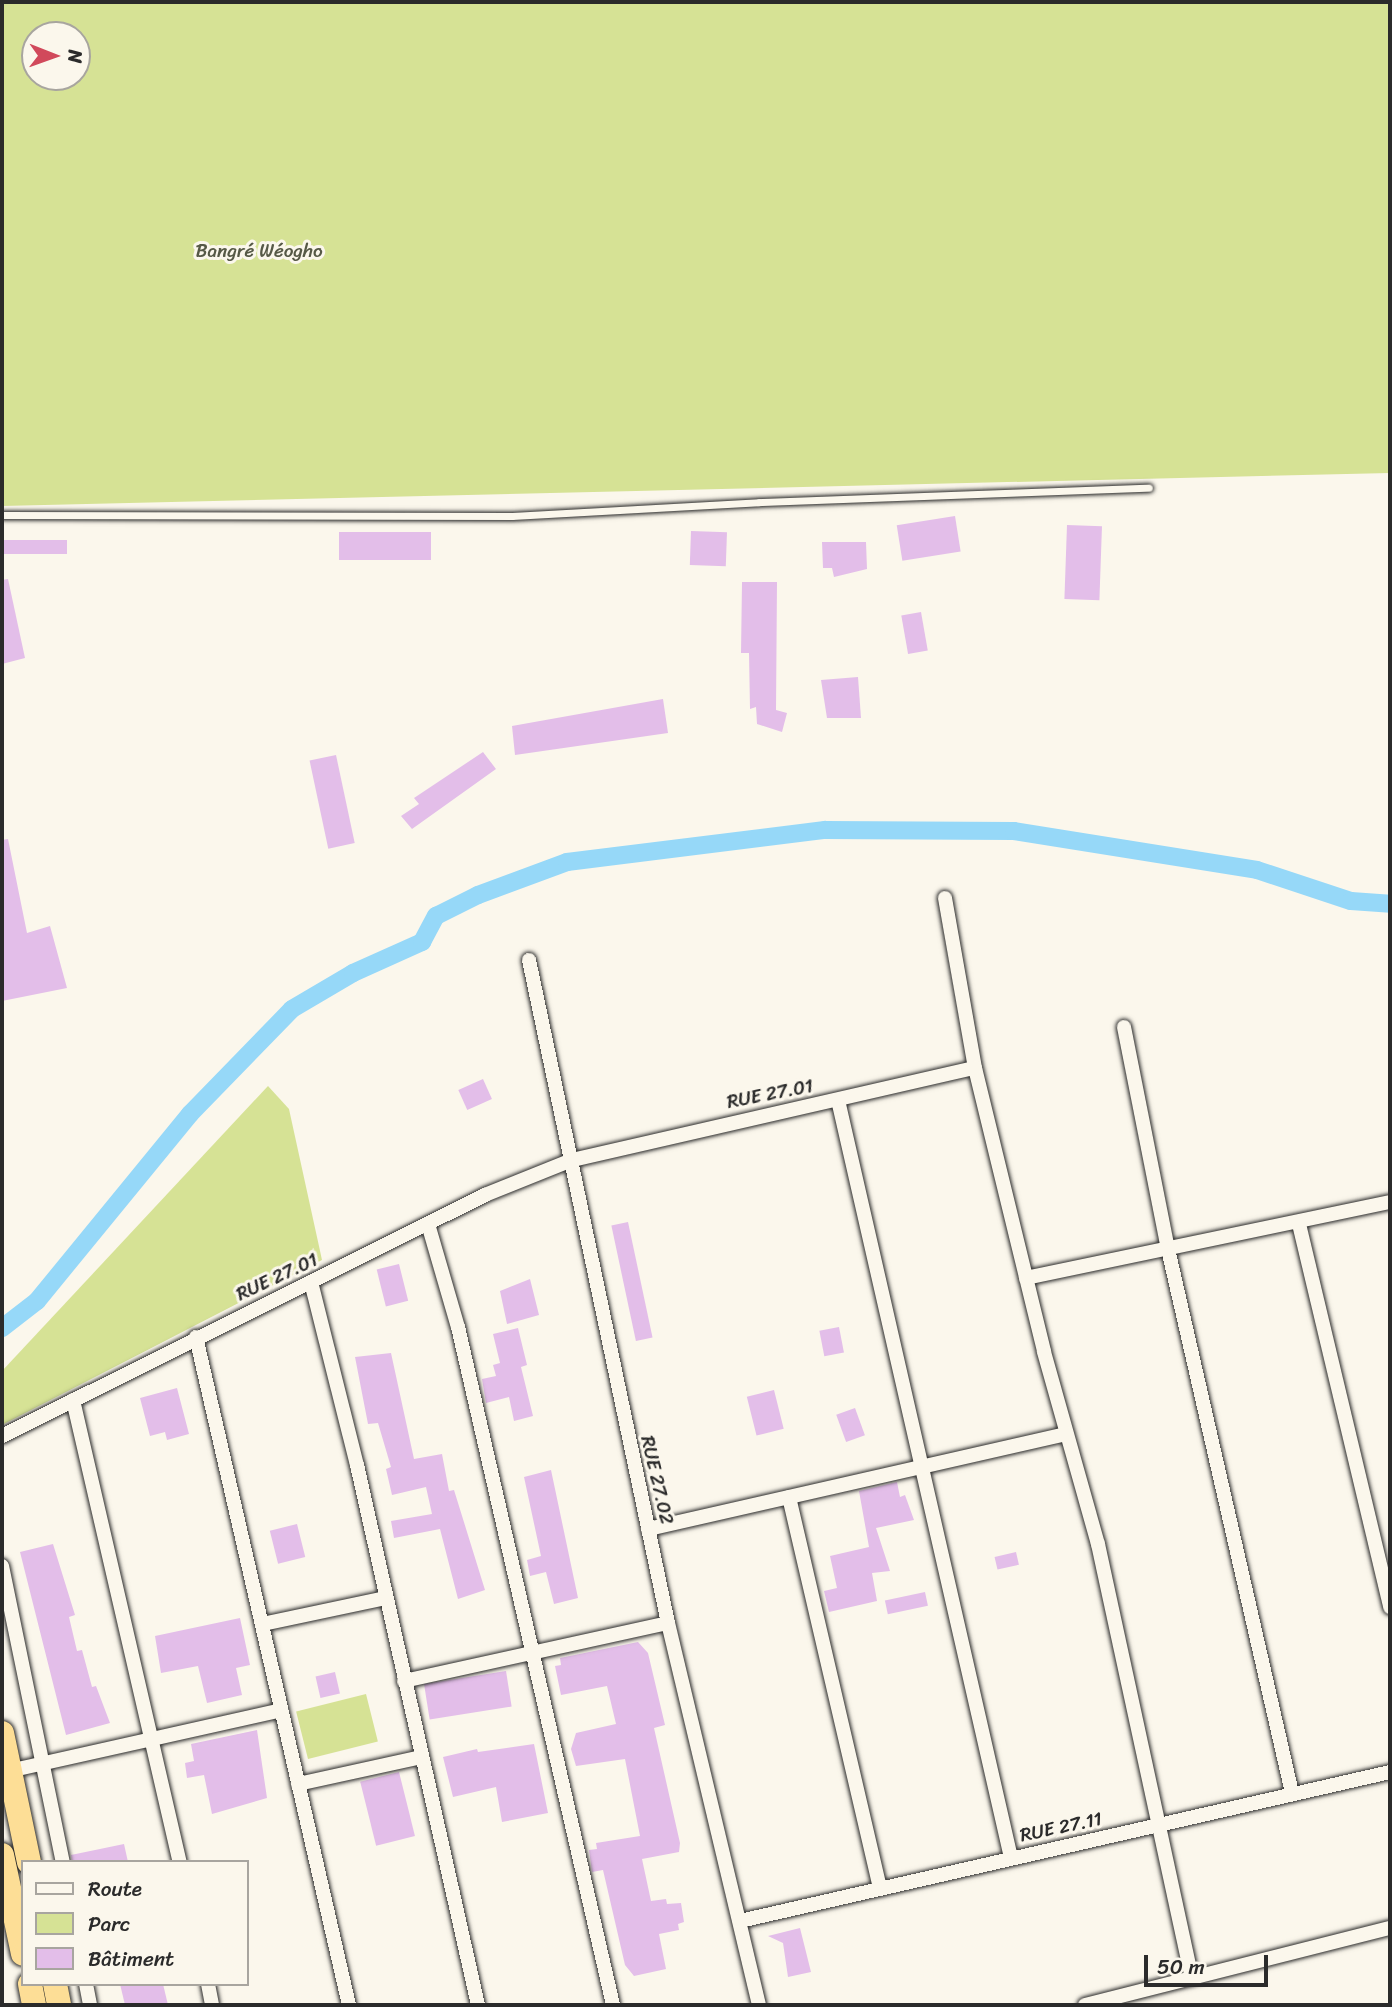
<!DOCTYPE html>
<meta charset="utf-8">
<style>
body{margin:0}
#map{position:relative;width:1392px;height:2007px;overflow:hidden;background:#fbf7ec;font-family:Sriracha,sans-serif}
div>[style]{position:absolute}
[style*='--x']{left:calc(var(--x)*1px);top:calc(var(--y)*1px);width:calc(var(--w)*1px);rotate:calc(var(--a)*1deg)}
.green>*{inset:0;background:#d6e295;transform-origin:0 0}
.canal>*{height:18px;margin:-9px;padding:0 9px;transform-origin:9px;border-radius:9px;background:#96d8f8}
.building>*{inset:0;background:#e3bee9;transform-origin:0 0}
.roads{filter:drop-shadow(0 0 2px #2b2b2b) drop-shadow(0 0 2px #2b2b2b)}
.lane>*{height:7px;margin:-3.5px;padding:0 3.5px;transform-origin:3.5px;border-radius:3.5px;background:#fbf7ec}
.street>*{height:14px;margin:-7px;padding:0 7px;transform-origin:7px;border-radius:7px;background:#fbf7ec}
.highway>*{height:24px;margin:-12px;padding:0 12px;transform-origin:12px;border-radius:12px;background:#fdde96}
span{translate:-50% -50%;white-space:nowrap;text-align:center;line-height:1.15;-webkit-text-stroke:6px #fbf7ec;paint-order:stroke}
.park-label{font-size:19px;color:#565946}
.street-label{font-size:19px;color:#2b2b2b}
.frame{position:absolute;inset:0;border:4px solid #2b2b2b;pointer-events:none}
.legend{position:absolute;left:21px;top:1860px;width:228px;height:126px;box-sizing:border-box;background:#fbf7ec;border:2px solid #a8a59f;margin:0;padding:9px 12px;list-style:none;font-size:21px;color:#2b2b2b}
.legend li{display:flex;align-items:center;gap:14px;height:35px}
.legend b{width:35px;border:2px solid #a8a59f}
.north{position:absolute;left:21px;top:21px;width:70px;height:70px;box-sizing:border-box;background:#fbf7ec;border:2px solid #a8a59f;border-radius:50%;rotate:91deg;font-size:19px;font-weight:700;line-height:28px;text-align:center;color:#2b2b2b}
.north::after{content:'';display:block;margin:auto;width:24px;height:32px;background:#d1495b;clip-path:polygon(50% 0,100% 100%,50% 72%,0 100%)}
.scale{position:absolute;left:1144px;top:1955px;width:124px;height:32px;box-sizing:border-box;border:4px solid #2b2b2b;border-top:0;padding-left:9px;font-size:21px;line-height:24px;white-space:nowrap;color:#2b2b2b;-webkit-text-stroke:5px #fbf7ec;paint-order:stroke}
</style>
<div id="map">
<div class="green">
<i style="clip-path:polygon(evenodd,2px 2px,1390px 2px,1390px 473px,2px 506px,2px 2px,35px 35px,77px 35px,77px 77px,35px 77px,35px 35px)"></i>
<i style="clip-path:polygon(268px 1086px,289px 1109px,322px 1260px,2px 1425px,2px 1371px)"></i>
<i style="left:366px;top:1694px;width:49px;height:72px;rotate:76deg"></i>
</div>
<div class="canal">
<i style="--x:2;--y:1328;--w:44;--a:-37.6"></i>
<i style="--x:37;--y:1301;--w:242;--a:-50.7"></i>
<i style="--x:190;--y:1114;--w:146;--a:-45.8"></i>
<i style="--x:292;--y:1009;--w:71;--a:-30.5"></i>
<i style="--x:353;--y:973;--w:76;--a:-24.2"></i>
<i style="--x:422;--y:942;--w:30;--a:-62"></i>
<i style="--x:436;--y:916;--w:47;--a:-26.6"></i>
<i style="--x:478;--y:895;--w:95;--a:-20.3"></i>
<i style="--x:567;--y:862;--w:260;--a:-7.1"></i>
<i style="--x:825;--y:830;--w:189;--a:0.3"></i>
<i style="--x:1014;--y:831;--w:246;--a:9.1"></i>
<i style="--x:1257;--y:870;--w:99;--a:18.3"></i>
<i style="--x:1351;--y:901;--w:39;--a:4"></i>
</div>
<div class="building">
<i style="left:955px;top:516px;width:36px;height:59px;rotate:81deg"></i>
<i style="left:1067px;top:525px;width:35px;height:74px;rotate:2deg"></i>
<i style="left:691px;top:531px;width:36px;height:34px;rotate:2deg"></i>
<i style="left:431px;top:532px;width:28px;height:92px;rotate:90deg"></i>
<i style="left:2px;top:540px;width:65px;height:14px"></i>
<i style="clip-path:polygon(822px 542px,866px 542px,867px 569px,834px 577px,832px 568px,823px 568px)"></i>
<i style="clip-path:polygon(8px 579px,25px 658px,2px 664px,2px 580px)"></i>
<i style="clip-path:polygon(742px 582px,777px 582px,776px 710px,787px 713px,782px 732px,757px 724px,756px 707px,750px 709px,749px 653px,741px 653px)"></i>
<i style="left:921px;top:612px;width:39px;height:20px;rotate:80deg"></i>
<i style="clip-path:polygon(858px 677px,861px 718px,827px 718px,821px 680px)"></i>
<i style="clip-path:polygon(663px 699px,668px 733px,515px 755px,512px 726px)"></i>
<i style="clip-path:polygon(483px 752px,496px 769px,412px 829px,401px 816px,419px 804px,414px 798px)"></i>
<i style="left:336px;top:755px;width:90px;height:27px;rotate:78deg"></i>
<i style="clip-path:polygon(8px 839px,27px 933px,50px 926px,67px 988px,2px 1001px,2px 840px)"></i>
<i style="left:483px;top:1079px;width:22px;height:27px;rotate:66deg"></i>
<i style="left:628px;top:1222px;width:118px;height:17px;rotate:78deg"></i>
<i style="left:399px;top:1264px;width:38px;height:23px;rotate:76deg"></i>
<i style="clip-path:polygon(530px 1279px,539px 1315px,507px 1324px,500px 1291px)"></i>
<i style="left:839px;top:1327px;width:26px;height:20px;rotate:79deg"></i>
<i style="clip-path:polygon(518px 1328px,527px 1365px,521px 1367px,533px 1416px,514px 1421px,509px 1397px,486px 1403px,482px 1379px,496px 1376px,493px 1365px,500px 1363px,493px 1334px)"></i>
<i style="clip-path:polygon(391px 1353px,414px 1459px,442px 1454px,449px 1491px,454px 1490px,485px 1590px,458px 1599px,440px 1529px,394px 1538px,391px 1521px,432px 1514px,426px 1487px,392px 1495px,386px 1469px,391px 1467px,378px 1423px,368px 1424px,355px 1357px)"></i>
<i style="clip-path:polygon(177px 1388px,189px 1434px,167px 1440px,165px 1432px,150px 1436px,140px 1398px)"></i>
<i style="left:774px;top:1390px;width:40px;height:28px;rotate:76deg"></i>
<i style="left:855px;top:1408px;width:29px;height:20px;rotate:70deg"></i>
<i style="clip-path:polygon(551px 1470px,578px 1598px,554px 1604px,546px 1572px,530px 1576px,527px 1560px,541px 1556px,524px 1477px)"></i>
<i style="clip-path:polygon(897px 1482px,900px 1497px,905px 1495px,914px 1520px,876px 1528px,890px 1571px,872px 1573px,877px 1601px,829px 1612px,824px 1591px,837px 1588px,830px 1556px,869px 1547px,859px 1491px)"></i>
<i style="left:297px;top:1524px;width:34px;height:28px;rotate:76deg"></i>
<i style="clip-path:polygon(53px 1544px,75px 1615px,69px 1617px,77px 1651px,82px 1650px,92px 1687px,96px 1686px,110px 1723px,66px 1735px,20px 1552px)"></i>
<i style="left:1016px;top:1552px;width:13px;height:22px;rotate:77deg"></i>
<i style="left:925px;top:1592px;width:14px;height:41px;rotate:78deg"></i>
<i style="clip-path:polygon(240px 1618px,250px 1665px,236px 1668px,242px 1695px,207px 1703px,198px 1666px,161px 1673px,155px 1636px)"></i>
<i style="clip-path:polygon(638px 1642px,648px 1653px,665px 1725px,654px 1728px,680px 1843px,679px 1852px,642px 1859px,651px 1901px,666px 1899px,667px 1904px,681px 1903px,684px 1922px,678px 1924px,679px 1930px,659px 1934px,666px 1969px,634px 1976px,625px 1965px,603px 1870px,592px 1872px,589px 1850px,597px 1849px,596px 1843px,640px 1836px,625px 1759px,576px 1766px,571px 1749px,576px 1733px,616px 1724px,607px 1686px,561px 1695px,555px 1666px,561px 1665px,560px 1658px)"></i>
<i style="left:506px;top:1671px;width:36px;height:83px;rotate:81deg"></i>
<i style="left:335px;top:1672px;width:22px;height:20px;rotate:77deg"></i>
<i style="clip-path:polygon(257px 1730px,267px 1798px,212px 1814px,204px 1775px,187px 1778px,185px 1763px,194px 1761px,191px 1744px)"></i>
<i style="clip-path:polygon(534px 1744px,548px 1813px,502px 1822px,496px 1787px,453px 1797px,443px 1757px,477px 1749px,478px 1752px)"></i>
<i style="left:399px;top:1772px;width:66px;height:40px;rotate:76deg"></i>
<i style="clip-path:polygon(124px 1844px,128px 1862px,72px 1862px,71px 1855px)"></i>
<i style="clip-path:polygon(800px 1928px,811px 1972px,788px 1977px,783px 1943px,768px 1936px)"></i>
<i style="clip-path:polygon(120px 1984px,163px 1984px,168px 2005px,125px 2005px)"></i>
</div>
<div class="roads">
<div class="lane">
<i style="--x:2;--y:515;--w:510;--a:0.11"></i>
<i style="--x:512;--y:516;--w:247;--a:-3.2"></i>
<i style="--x:759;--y:502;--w:390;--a:-2.1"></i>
</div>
<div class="street">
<i style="--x:945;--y:898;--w:173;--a:80"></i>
<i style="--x:975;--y:1068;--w:292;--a:76.3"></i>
<i style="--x:1044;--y:1352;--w:199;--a:74.3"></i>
<i style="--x:1098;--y:1544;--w:444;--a:77.8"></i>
<i style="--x:529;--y:960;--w:677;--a:78.16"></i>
<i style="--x:668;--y:1623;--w:393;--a:76.6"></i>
<i style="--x:1124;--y:1027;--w:226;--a:78.8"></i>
<i style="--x:1168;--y:1249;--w:558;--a:77.16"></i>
<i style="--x:838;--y:1100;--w:777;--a:77.14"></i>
<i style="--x:428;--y:1224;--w:107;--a:73.8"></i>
<i style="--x:458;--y:1327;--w:695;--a:77.12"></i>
<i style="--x:1299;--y:1224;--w:394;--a:76.6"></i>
<i style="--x:1026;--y:1278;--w:372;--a:-11.8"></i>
<i style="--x:311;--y:1282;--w:189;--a:75.9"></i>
<i style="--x:357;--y:1465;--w:553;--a:77.37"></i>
<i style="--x:196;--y:1337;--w:685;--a:77.1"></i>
<i style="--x:73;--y:1400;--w:474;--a:77"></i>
<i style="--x:2;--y:1436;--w:540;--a:-26.52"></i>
<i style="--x:485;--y:1195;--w:94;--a:-21.9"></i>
<i style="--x:572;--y:1160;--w:413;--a:-12.9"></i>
<i style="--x:789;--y:1497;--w:401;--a:76.9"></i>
<i style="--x:648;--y:1529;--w:429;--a:-12.8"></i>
<i style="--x:2;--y:1566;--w:302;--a:78.4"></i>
<i style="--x:263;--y:1624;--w:125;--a:-12"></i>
<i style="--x:404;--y:1681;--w:270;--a:-12.4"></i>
<i style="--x:9;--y:1771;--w:279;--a:-12.6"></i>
<i style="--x:298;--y:1784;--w:127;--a:-12.3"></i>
<i style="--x:740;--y:1921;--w:667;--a:-12.91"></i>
<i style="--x:86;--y:1984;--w:21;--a:79"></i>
<i style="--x:208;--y:1984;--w:21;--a:79"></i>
<i style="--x:1085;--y:2005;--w:315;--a:-14.2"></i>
</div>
<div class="highway">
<i style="--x:2;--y:1733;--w:132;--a:78.2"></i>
<i style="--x:2;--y:1855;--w:101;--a:78"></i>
<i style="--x:30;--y:1984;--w:21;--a:79"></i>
<i style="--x:55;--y:1984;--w:21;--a:79"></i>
</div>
</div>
<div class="park-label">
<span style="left:259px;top:251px">Bangré Wéogho</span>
</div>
<div class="street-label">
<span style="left:770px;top:1094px;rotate:-11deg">RUE 27.01</span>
<span style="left:277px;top:1277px;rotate:-25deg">RUE 27.01</span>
<span style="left:657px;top:1480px;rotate:77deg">RUE 27.02</span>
<span style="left:1061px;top:1827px;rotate:-12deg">RUE 27.11</span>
</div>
<div class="frame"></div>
<ul class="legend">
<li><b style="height:9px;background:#fbf7ec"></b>Route</li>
<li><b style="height:19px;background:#d6e295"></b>Parc</li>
<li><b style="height:19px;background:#e3bee9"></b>Bâtiment</li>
</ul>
<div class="north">N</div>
<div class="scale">50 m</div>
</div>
